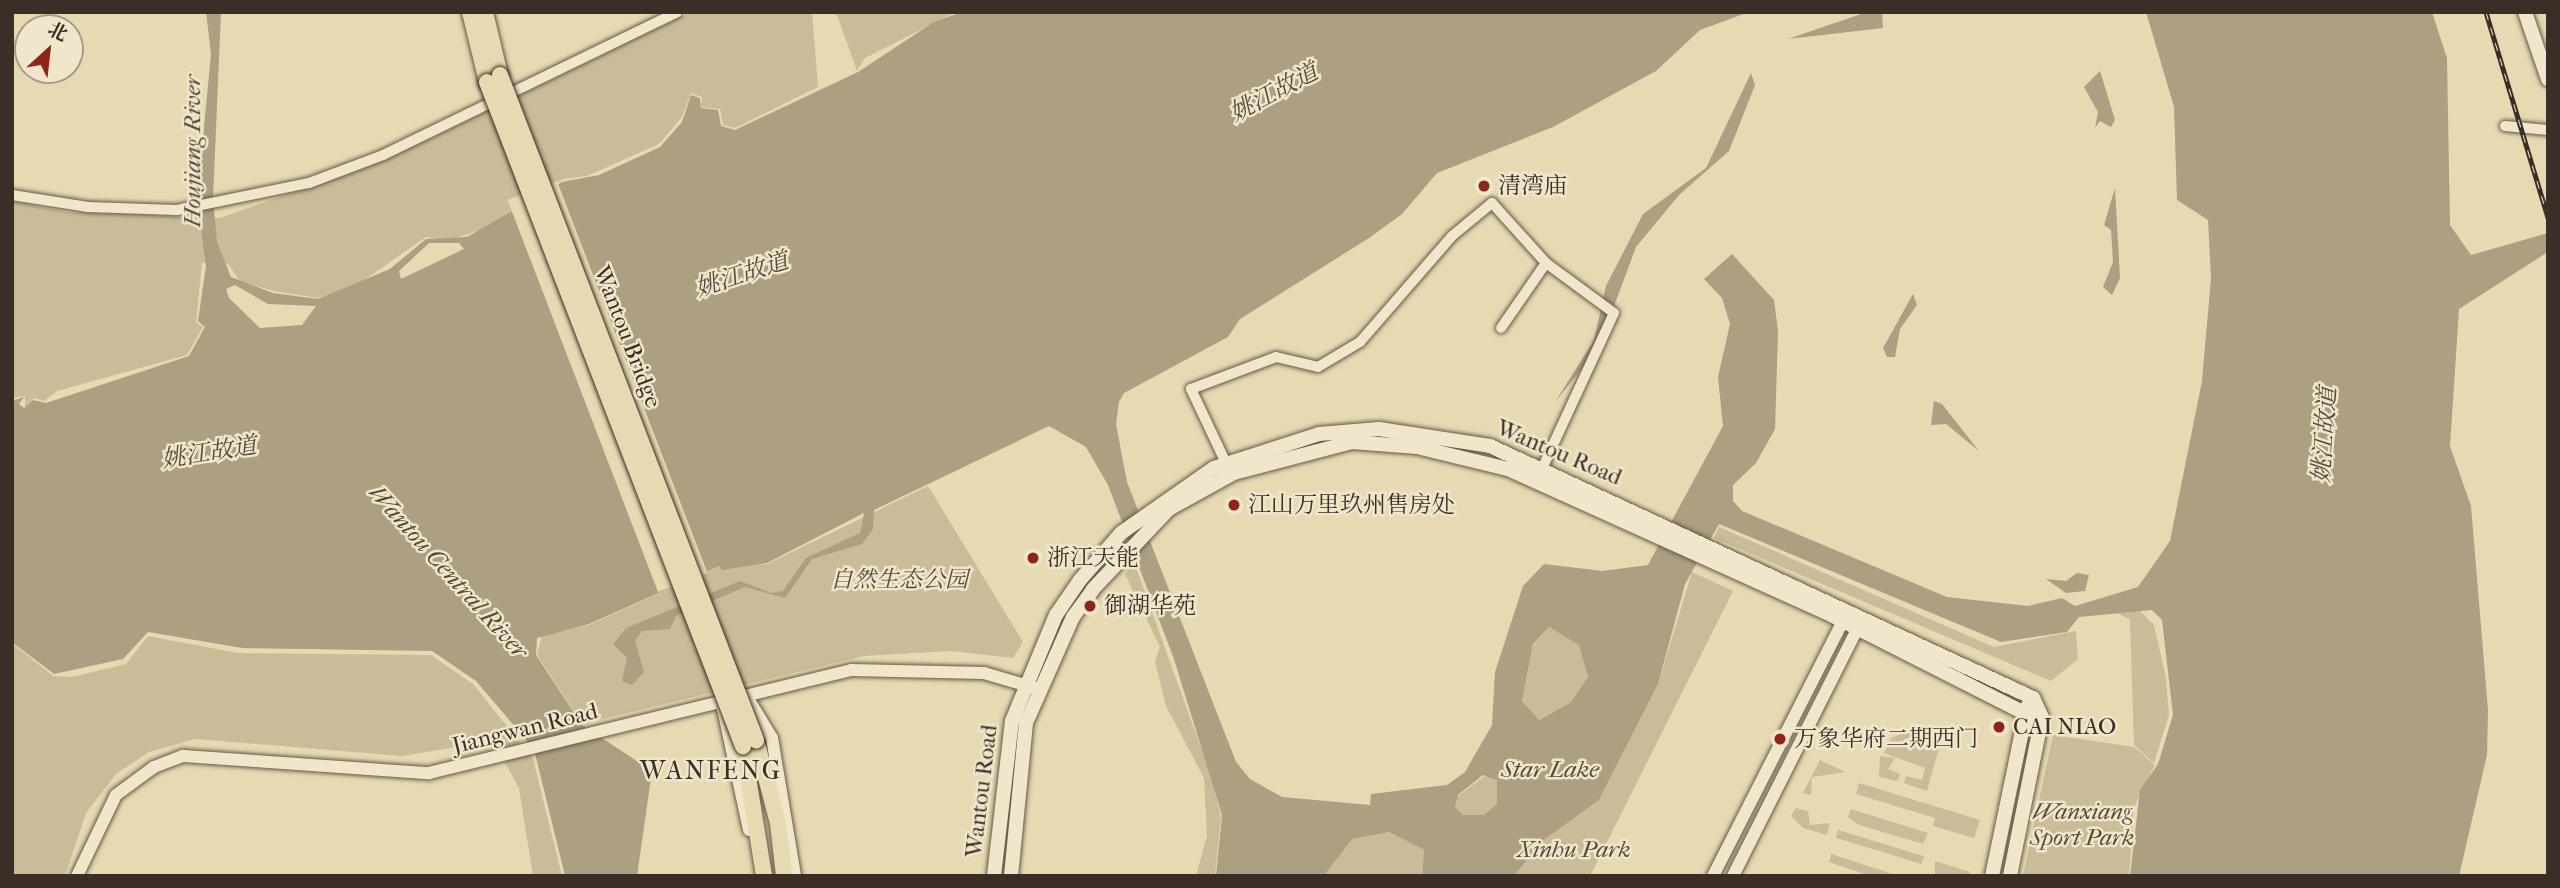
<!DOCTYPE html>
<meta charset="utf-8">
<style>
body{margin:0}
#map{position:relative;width:2560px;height:888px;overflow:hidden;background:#e7d9b1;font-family:"IM FELL French Canon","Noto Serif SC",serif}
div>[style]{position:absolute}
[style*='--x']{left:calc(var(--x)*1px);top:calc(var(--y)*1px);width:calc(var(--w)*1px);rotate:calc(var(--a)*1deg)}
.green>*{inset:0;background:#cabc99;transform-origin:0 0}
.water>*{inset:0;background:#ac9f82}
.pier>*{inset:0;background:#e7d9b1;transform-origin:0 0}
.roads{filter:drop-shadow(0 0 2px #655949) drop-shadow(0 0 2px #655949)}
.minor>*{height:10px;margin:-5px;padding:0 5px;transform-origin:5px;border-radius:5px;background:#efe6cc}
.tertiary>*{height:12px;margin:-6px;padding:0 6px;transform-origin:6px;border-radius:6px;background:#efe6cc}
.secondary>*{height:14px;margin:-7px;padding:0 7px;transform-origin:7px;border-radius:7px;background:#efe6cc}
.primary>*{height:16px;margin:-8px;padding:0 8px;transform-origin:8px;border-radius:8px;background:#e7d9b1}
.rail>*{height:5px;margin-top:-2.5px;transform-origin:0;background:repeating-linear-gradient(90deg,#efe6cc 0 8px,#3a2e26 0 16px);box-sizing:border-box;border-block:2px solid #3a2e26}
.bridges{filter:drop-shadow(0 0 2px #3a2e26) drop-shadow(0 0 2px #3a2e26)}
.primary-bridge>*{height:16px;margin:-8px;padding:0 8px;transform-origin:8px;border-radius:8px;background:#e7d9b1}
.dots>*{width:19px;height:19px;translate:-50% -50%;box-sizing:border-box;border:4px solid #efe6cc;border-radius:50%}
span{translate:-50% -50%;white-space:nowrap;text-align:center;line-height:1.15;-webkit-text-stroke:5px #efe6cc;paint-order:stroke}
.poi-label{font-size:23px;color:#3a2e26}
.left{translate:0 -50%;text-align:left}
.street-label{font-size:23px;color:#3a2e26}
.park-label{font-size:23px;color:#574a3d;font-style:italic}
.water-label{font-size:24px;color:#564a3d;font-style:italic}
.quarter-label{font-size:26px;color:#3a2e26;letter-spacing:2px}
.frame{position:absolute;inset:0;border:14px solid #3a2e26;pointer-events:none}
.north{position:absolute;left:14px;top:14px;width:70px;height:70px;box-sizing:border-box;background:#efe6cc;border:2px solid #a79c8a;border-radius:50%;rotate:27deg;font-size:19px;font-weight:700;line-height:28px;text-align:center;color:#3a2e26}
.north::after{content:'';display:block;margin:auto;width:24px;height:32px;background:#8f2418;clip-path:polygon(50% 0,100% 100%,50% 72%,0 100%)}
</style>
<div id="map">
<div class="green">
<i style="clip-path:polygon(691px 12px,812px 12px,818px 87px,735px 128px,723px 125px,720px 109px,701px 107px,702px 97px,691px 93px,682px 117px,659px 144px,587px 176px,563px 179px,480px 230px,450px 240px,426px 237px,350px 290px,318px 298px,273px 291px,240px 281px,228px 264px,202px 263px,196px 322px,203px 327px,187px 355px,57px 391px,44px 401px,34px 398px,25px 407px,25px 396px,12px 398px,12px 201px,67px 212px,220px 218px,388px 159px)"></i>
<i style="clip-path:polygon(829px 12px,956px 12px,865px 58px,857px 71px,837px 15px)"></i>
<i style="clip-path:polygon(928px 486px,1023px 642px,1013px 658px,951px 651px,864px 656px,582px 724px,537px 655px,542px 635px,589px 625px,719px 566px,767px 564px)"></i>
<i style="clip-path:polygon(1719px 527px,1994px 647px,2076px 631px,2078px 659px,2051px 681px,1714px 538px)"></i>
<i style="clip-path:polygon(1134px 562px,1210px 773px,1221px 816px,1215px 876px,1196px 876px,1207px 836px,1204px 778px,1166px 706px,1155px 661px,1160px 647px,1125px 574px)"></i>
<i style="clip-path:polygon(1692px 572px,1733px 591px,1590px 876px,1514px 876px,1541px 842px,1599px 800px,1658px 684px)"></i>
<i style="clip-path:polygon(2139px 610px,2154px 625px,2166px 678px,2169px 715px,2154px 763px,2134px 745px,2130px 620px,2118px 613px)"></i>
<i style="clip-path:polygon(1549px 627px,1580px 645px,1588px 677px,1571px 702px,1538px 720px,1522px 701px,1533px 645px)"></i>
<i style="clip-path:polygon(148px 636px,238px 653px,431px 655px,473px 684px,533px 759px,562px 876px,533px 876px,519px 788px,493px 741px,402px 756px,195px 739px,149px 752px,116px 774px,86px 813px,65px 876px,12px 876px,12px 643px,53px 676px,72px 677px,126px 664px)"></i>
<i style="clip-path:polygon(1912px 729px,1939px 748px,1927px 791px,1904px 783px,1906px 776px,1922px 780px,1925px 768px,1884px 753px,1891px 738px)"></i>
<i style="clip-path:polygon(2053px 735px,2134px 747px,2155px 765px,2134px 807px,2129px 876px,2023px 876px)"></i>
<i style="clip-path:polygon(1880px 756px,1895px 758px,1888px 769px,1900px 774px,1898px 781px,1879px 777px)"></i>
<i style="clip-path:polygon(1820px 760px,1845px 772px,1812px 777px,1811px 795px,1803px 793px)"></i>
<i style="clip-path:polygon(1489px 773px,1497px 780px,1497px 804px,1484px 815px,1463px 815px,1455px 807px,1458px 796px)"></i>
<i style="clip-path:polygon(1859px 783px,1980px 820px,1974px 838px,1933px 826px,1935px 818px,1856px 794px)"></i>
<i style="clip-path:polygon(1796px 808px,1808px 811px,1810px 825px,1830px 823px,1827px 835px,1803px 828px,1791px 816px)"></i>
<i style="clip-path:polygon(1851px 809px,1928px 833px,1923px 844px,1859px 825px,1848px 817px)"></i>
<i style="left:1838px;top:830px;width:90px;height:8px;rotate:17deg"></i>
<i style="clip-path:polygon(1389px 832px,1424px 850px,1422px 876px,1324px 876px,1352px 839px)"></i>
<i style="clip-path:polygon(1831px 854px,1899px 876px,1870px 876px,1829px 862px)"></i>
<i style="clip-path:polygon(1935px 861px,1970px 872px,1969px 876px,1935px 876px)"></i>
</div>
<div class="water">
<i style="clip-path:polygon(evenodd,206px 12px,221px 12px,213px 199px,217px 242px,231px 277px,273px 293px,318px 299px,390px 269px,426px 239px,467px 237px,562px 182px,599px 175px,660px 147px,682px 122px,691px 95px,700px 98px,701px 108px,718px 110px,721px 126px,735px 130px,858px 72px,934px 22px,962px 12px,1749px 12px,1700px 30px,1656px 71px,1553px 127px,1437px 173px,1402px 214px,1369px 238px,1240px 319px,1228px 337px,1124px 393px,1119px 402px,1116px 424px,1127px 482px,1236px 762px,1250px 779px,1282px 797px,1370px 805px,1371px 794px,1447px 785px,1465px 772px,1492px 725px,1495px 672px,1523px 586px,1544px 564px,1602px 571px,1648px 565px,1723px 426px,1718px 377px,1730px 324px,1722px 298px,1704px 279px,1732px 254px,1774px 300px,1778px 331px,1775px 429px,1756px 463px,1733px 485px,1733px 501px,1742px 511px,1947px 597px,2028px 606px,2062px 598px,2075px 606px,2138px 587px,2170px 541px,2202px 381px,2211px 278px,2208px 220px,2177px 200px,2174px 107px,2146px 12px,2432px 12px,2447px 58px,2450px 225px,2471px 255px,2548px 233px,2548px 252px,2459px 309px,2450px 446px,2471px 506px,2488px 710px,2487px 755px,2459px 876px,2130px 876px,2140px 790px,2158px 764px,2173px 715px,2162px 620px,2152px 610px,2079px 617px,2067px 632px,2001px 642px,1719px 524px,1685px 584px,1658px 684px,1599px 800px,1541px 842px,1514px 876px,1422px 876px,1424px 850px,1389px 832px,1352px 839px,1324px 876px,1216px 876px,1222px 815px,1174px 659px,1108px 485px,1086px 447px,1049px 426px,874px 510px,873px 529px,862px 544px,812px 559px,785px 598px,745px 587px,676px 616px,670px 629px,642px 631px,635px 641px,644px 672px,632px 685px,622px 681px,627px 658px,613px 644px,626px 628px,740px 581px,771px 593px,783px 591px,806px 558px,860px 533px,864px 513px,767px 563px,722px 570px,719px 566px,589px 624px,537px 638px,536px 655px,582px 725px,652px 771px,637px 876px,565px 876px,534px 749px,476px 681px,432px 651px,242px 648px,148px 632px,123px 659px,54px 674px,12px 642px,12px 401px,24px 397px,19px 404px,24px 408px,33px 400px,46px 403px,189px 356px,205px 327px,198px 321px,206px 266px,197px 200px,211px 54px,206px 12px,429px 243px,459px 243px,464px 249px,401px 279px,399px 271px,429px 243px,206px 12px,235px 285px,268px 304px,316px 306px,302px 325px,260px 328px,229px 298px,226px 289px,235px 285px,206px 12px,1549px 627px,1579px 645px,1588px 677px,1571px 702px,1539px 720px,1522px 701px,1533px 644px,1549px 627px,206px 12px,1483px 775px,1497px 780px,1497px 804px,1484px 815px,1463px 815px,1455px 807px,1458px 795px,1483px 775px)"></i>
<i style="clip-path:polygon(1867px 12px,1894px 12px,1882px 14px,1883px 28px,1788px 39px)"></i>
<i style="clip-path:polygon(2100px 71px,2115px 120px,2111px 127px,2100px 121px,2095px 128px,2098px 112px,2084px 87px)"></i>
<i style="clip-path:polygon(1751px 73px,1755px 85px,1729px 151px,1679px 195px,1636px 247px,1598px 349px,1555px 402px,1594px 340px,1606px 286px,1643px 214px,1706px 168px)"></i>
<i style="clip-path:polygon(2115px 188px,2120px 278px,2112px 295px,2103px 287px,2113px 262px,2111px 230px,2104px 225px)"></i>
<i style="clip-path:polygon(1913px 294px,1917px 305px,1900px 329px,1895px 357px,1887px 357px,1883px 348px)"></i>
<i style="clip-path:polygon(1934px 401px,1942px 404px,1979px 451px,1946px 424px,1931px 425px)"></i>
<i style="clip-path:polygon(2077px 573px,2089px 575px,2085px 591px,2066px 593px,2046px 579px,2066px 581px)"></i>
</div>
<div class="pier">
<i style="left:557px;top:181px;width:420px;height:53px;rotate:69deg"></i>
</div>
<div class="roads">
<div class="minor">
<i style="--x:2505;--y:126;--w:43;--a:5.3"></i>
<i style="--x:12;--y:195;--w:77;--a:9"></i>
<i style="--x:88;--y:207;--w:89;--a:1.9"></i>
<i style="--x:177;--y:210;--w:135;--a:-11.6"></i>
<i style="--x:309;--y:183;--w:79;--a:-20.7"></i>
<i style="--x:383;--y:155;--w:327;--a:-25.9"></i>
<i style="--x:1501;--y:328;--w:79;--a:-55.3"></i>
<i style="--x:1226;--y:463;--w:82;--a:-115.3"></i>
<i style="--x:1191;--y:389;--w:91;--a:-20.6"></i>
<i style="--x:1276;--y:357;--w:43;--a:13.4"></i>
<i style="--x:1318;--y:367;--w:49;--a:-30.8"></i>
<i style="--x:1360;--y:342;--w:140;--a:-49"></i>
<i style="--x:1452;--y:236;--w:52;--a:-39.5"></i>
<i style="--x:1492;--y:203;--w:81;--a:48"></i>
<i style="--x:1546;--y:263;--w:84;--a:36.3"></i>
<i style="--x:1614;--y:313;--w:172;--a:114.8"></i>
</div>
<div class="tertiary">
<i style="--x:749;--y:830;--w:124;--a:-102.1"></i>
<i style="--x:723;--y:709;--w:28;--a:-19"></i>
<i style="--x:749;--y:700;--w:44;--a:58.8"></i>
<i style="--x:772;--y:738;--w:140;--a:80.5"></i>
<i style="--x:77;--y:876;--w:90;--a:-64.3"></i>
<i style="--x:116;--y:795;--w:47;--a:-36.4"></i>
<i style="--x:154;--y:767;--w:31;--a:-21"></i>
<i style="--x:183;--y:756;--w:247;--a:4"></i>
<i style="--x:429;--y:773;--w:434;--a:-13.7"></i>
<i style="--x:851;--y:670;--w:133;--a:1.3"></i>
<i style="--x:984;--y:673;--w:53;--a:16.4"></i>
<i style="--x:1713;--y:876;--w:293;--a:-63"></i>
<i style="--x:1733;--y:876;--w:287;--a:-63.3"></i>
</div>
<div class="secondary">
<i style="--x:2525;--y:12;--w:71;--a:71.1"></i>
<i style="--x:994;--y:876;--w:156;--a:-83.4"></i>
<i style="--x:1012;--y:721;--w:115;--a:-67.5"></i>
<i style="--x:1056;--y:615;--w:42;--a:-55.6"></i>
<i style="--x:1080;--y:580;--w:62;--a:-48.9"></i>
<i style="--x:1121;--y:533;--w:113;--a:-35"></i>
<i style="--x:1214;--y:468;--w:110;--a:-17.9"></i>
<i style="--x:1319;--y:434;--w:60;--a:-4.8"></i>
<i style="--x:1379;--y:429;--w:112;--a:8.7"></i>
<i style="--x:1490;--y:446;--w:599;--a:24.9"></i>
<i style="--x:2033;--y:698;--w:21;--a:65"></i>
<i style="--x:2042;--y:717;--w:162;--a:101.4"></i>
<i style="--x:1011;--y:876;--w:154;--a:-84.4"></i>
<i style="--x:1026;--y:723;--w:116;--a:-66.1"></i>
<i style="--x:1073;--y:617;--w:34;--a:-54"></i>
<i style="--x:1093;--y:589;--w:110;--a:-46.5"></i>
<i style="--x:1169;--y:509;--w:74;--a:-29"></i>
<i style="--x:1234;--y:473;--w:122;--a:-14.7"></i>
<i style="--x:1352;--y:442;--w:65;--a:4.4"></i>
<i style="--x:1417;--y:447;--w:94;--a:13.6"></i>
<i style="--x:1508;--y:469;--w:348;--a:24.3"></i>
<i style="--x:1825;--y:612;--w:243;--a:26.9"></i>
<i style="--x:1992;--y:876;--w:173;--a:-78.3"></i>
</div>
<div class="primary">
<i style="--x:470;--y:12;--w:72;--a:76.3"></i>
<i style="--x:485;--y:12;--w:65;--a:76.6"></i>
<i style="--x:756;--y:740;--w:86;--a:75.2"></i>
<i style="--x:778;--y:823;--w:53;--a:83.5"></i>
<i style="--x:743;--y:746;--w:132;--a:80.8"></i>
</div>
</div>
<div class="rail">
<i style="--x:2486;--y:12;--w:215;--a:73.2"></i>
</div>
<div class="bridges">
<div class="primary-bridge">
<i style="--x:500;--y:75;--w:713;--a:68.95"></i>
<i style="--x:487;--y:82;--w:712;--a:68.92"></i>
</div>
</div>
<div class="dots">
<i style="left:1484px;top:186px;background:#8f2418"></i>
<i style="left:1234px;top:505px;background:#8f2418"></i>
<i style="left:1033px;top:558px;background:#8f2418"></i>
<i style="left:1090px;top:606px;background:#8f2418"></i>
<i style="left:1999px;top:727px;background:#8f2418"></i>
<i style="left:1780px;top:739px;background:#8f2418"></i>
</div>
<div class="poi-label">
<span class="left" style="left:1498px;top:186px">清湾庙</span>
<span class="left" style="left:1248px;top:505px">江山万里玖州售房处</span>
<span class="left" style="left:1047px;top:558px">浙江天能</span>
<span class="left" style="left:1104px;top:606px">御湖华苑</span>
<span class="left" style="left:2013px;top:727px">CAI NIAO</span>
<span class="left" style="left:1794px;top:739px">万象华府二期西门</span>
</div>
<div class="street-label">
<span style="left:627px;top:337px;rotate:69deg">Wantou Bridge</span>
<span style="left:1559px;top:453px;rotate:23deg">Wantou Road</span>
<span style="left:525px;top:729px;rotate:-14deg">Jiangwan Road</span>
<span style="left:982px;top:791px;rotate:-83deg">Wantou Road</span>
</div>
<div class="park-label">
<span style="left:899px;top:580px">自然生态公园</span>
<span style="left:2082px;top:825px">Wanxiang<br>Sport Park</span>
<span style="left:1574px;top:850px">Xinhu Park</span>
</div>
<div class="water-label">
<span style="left:1274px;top:93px;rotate:-28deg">姚江故道</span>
<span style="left:193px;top:151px;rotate:-90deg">Houjiang River</span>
<span style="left:742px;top:275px;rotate:-18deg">姚江故道</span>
<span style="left:2325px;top:435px;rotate:-86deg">姚江故道</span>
<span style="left:209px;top:453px;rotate:-9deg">姚江故道</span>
<span style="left:448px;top:572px;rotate:48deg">Wantou Central River</span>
<span style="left:1550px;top:770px">Star Lake</span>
</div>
<div class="quarter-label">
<span style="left:711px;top:771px">WANFENG</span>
</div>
<div class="frame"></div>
<div class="north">北</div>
</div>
